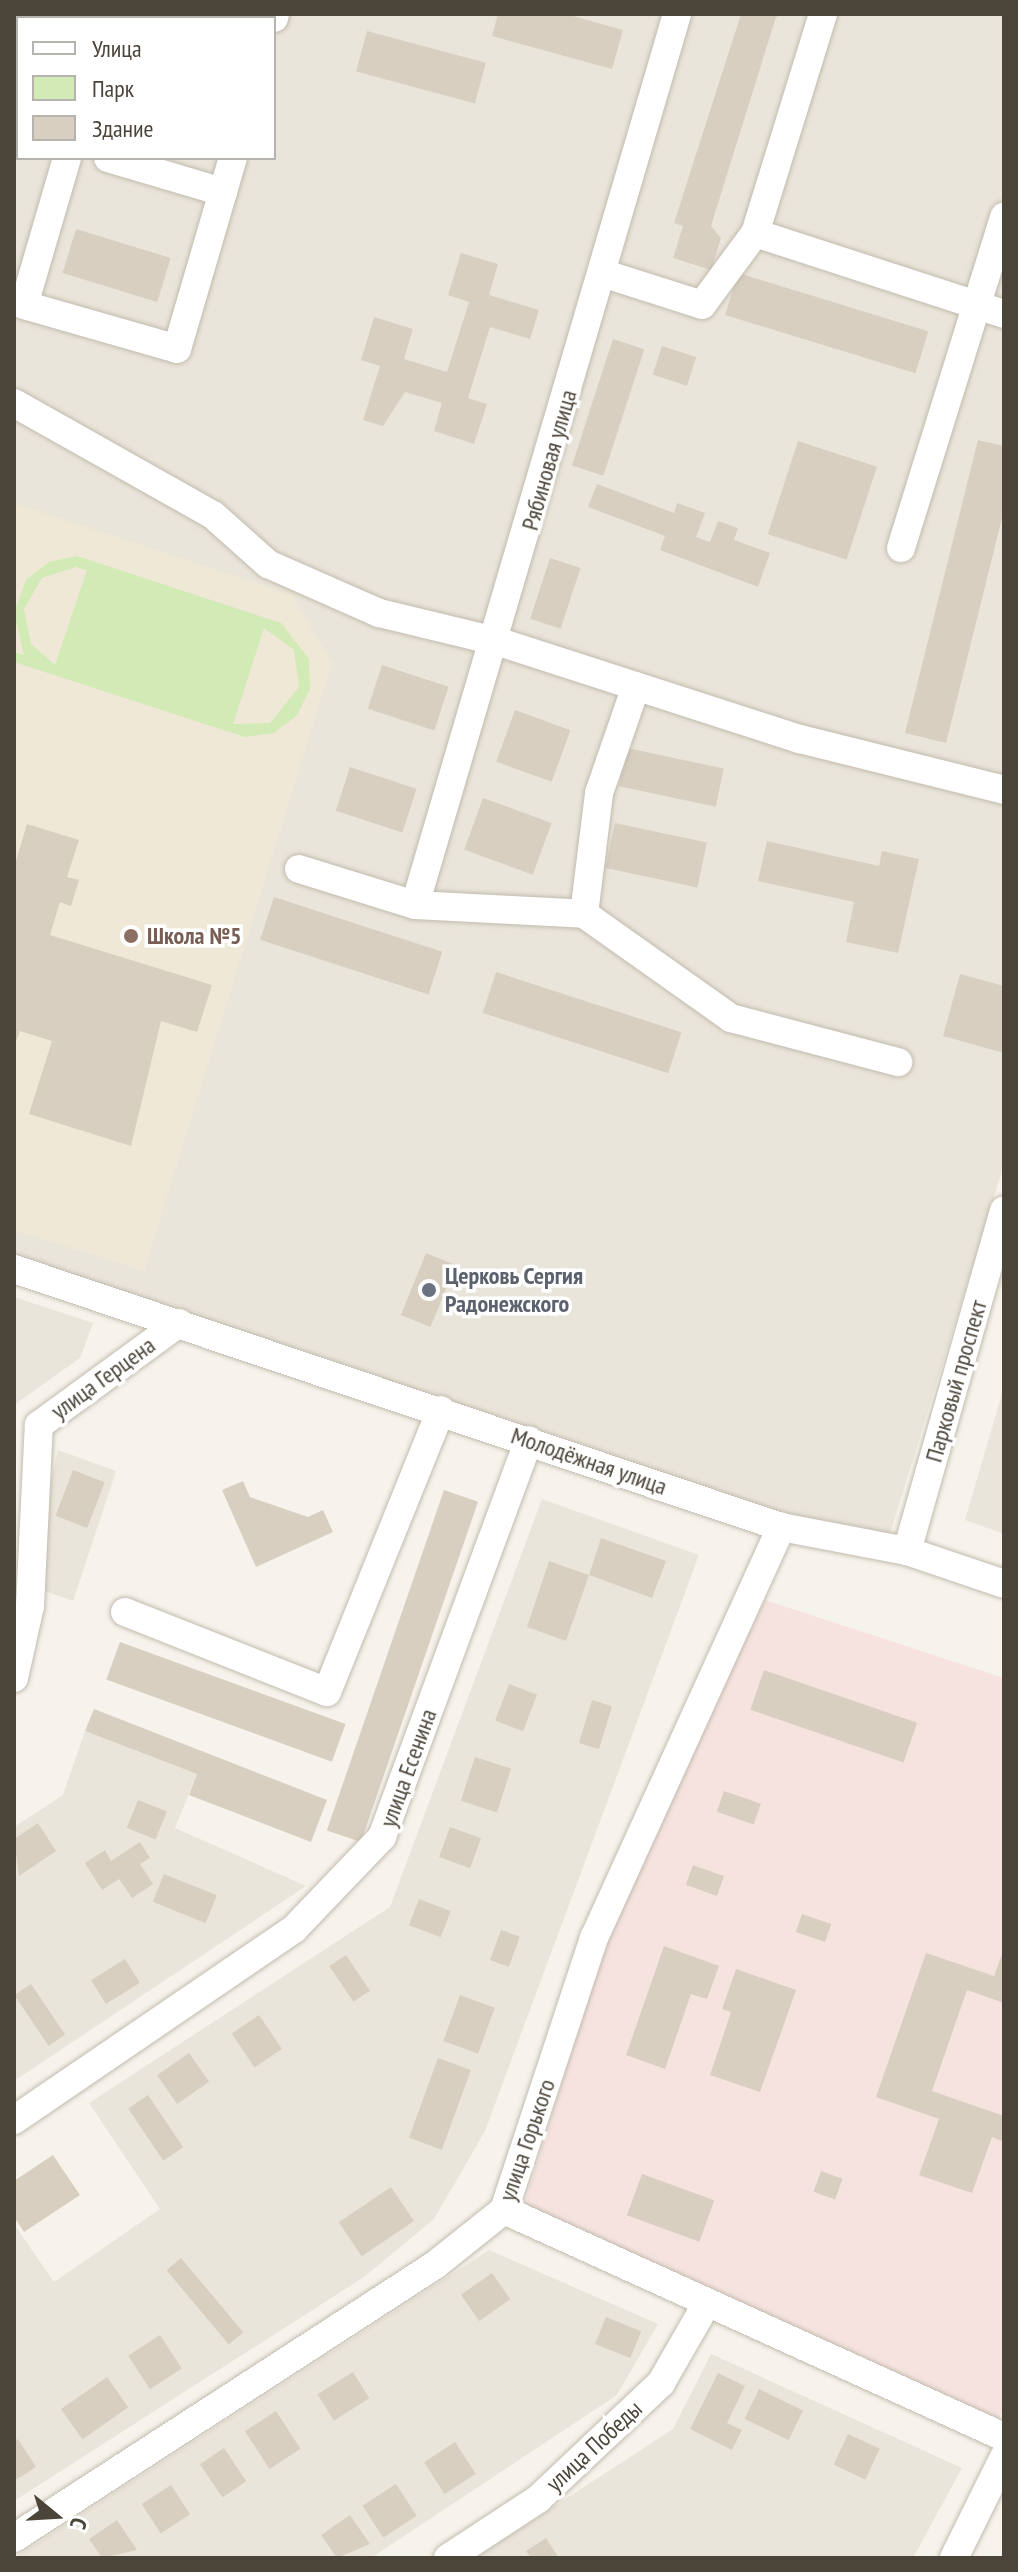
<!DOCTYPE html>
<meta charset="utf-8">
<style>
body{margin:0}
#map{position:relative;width:1018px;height:2572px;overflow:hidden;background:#f6f3ec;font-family:"PT Sans Narrow",sans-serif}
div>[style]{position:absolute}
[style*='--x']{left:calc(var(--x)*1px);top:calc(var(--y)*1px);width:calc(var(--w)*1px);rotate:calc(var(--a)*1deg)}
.residential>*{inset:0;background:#eae5da}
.education>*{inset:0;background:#efe8d6}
.medical>*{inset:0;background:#f6e3e0}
.green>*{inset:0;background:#d2eab5}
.building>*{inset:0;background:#d8cfc1;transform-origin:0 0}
.roads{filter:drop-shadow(0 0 2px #c2bbae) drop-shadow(0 0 2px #c2bbae)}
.minor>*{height:28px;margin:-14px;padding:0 14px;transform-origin:14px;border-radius:14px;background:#fff}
.dots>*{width:22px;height:22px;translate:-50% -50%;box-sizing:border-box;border:4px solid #fff;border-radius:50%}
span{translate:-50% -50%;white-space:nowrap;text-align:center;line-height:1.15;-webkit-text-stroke:7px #fff;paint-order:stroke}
.street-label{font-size:24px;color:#4b4439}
.education-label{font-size:24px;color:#785e54;font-weight:700}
.left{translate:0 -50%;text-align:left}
.worship-label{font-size:24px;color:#5b616d;font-weight:700}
.frame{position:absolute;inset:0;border:16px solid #4b4439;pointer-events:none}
.legend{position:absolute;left:16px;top:16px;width:260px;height:144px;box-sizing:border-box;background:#fff;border:2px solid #b7b4b0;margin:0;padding:10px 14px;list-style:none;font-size:24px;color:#4b4439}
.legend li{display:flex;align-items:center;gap:16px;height:40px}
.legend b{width:40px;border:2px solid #b7b4b0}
.north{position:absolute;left:16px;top:2476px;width:80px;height:80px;-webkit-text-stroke:6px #fff;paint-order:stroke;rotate:108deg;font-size:22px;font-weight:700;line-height:32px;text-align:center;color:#4b4439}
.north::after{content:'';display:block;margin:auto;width:28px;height:36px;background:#4b4439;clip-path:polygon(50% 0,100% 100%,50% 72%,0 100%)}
</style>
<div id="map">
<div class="residential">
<i style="clip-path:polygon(evenodd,14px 14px,1004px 14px,1004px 1164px,886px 1547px,14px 1266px,14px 14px,18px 18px,274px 18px,274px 158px,18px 158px,18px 18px)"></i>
<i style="clip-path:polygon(14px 1297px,93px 1323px,80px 1358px,14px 1405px)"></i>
<i style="clip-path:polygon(1004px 1387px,1004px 1534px,965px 1520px)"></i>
<i style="clip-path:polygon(58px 1450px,116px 1471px,73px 1601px,42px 1590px,43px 1513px)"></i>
<i style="clip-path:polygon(542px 1499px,699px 1555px,485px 2131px,434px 2219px,364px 2277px,14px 2501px,14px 2224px,54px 2282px,160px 2209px,89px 2103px,390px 1907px)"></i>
<i style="clip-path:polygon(85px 1731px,197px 1774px,175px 1828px,306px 1886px,14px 2081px,14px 1827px,63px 1795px)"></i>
<i style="clip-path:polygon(489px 2250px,658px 2324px,617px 2395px,371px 2558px,14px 2558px)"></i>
<i style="clip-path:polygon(711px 2354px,962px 2468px,913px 2558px,475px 2558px,673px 2429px)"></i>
</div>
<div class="education">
<i style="clip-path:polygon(14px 503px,292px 595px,332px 663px,144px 1271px,14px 1230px)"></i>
</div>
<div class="medical">
<i style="clip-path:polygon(765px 1600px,1004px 1678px,1004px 2406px,997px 2424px,523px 2208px,621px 1894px)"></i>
</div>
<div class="green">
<i style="clip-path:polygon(evenodd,77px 556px,281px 623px,309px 659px,310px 689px,297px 715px,274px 733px,245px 737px,14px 662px,14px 652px,24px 655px,14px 613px,26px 580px,49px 562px,77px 556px,76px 567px,87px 570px,55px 665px,31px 644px,24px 609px,42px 578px,76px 567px,77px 556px,264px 628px,294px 650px,299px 687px,270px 723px,233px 724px,264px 628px)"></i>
</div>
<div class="building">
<i style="clip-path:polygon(498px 14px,566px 14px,623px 30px,612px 69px,492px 36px)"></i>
<i style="clip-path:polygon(741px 14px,786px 14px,776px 17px,711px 226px,721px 238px,711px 270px,673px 258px,683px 226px,674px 223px)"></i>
<i style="left:367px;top:31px;width:123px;height:42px;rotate:15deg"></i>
<i style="left:76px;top:229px;width:99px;height:46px;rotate:17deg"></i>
<i style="clip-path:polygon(461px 253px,498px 264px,489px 295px,539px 310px,530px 339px,490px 327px,468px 398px,487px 404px,474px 444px,434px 431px,442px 403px,405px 392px,383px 426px,363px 420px,380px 366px,361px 360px,374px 317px,413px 329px,404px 359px,447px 372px,469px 302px,448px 295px)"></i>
<i style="left:738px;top:273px;width:199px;height:44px;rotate:17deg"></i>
<i style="left:613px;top:339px;width:33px;height:133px;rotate:18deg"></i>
<i style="left:662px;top:346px;width:36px;height:30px;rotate:18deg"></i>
<i style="clip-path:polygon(978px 440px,1004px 446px,1004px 510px,946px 743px,905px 733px)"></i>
<i style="left:798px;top:441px;width:83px;height:98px;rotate:18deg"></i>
<i style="clip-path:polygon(597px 484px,674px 513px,677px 503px,705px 513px,696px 537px,710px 542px,718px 521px,738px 528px,734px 540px,770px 553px,758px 587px,660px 550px,665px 536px,588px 507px)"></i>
<i style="left:550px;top:558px;width:32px;height:64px;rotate:18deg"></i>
<i style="left:382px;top:665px;width:70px;height:46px;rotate:18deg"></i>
<i style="left:515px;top:710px;width:59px;height:55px;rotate:20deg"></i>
<i style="left:627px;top:748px;width:99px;height:39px;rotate:12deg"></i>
<i style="left:350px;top:767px;width:70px;height:46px;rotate:18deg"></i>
<i style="left:483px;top:798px;width:73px;height:55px;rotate:20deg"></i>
<i style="left:615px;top:823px;width:94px;height:46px;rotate:12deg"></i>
<i style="clip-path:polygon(27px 824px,79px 840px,67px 877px,79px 880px,71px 906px,60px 902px,50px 935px,212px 985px,197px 1032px,161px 1021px,131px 1146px,29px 1114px,52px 1041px,20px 1031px,14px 1047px,14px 868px)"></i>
<i style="clip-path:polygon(767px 841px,879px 866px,882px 851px,919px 859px,898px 953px,846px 942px,854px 902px,758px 881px)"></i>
<i style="left:274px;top:897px;width:177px;height:45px;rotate:18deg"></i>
<i style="left:496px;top:972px;width:195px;height:43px;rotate:18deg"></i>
<i style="clip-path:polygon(960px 974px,1004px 986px,1004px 1053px,943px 1036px)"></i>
<i style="left:426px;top:1253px;width:32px;height:67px;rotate:22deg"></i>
<i style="left:73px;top:1470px;width:34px;height:49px;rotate:21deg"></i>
<i style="clip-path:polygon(243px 1481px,250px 1497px,308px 1517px,323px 1510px,333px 1532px,256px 1567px,222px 1490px)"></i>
<i style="left:444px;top:1490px;width:36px;height:360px;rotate:19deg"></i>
<i style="clip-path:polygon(601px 1538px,666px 1561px,652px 1598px,589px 1575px,566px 1641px,527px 1627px,549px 1561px,589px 1575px)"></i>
<i style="left:120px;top:1642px;width:240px;height:40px;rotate:20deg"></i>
<i style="left:764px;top:1670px;width:162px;height:42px;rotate:19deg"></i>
<i style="left:509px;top:1684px;width:30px;height:39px;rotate:21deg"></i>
<i style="left:592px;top:1700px;width:21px;height:45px;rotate:17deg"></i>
<i style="clip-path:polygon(94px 1709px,327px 1800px,311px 1842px,189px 1795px,197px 1774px,85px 1731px)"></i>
<i style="left:475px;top:1757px;width:38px;height:46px;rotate:18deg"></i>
<i style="left:724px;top:1791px;width:39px;height:22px;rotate:19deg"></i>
<i style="left:138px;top:1800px;width:31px;height:30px;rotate:22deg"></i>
<i style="clip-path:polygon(38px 1823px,56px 1851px,19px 1876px,14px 1839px)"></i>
<i style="left:450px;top:1827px;width:33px;height:32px;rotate:20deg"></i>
<i style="clip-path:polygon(140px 1842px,150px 1858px,140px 1864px,153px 1884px,132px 1898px,119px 1879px,102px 1890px,85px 1863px,105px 1850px,111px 1861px)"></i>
<i style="left:693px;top:1865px;width:33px;height:21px;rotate:20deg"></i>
<i style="left:164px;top:1874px;width:57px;height:30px;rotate:22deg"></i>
<i style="left:419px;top:1899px;width:34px;height:28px;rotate:21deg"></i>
<i style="left:802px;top:1914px;width:31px;height:19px;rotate:19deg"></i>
<i style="left:501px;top:1930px;width:20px;height:32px;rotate:20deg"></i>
<i style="clip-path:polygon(664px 1946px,719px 1966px,707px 1999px,691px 1994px,665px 2069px,626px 2055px)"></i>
<i style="clip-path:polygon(1004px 1949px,1004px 2003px,967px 1990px,932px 2091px,1004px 2116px,1004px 2142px,992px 2137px,972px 2193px,919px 2175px,939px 2119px,876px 2097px,926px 1953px,994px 1976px)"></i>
<i style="left:346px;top:1955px;width:43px;height:20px;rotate:56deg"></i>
<i style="left:125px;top:1959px;width:28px;height:40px;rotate:58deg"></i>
<i style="clip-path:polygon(736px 1969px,796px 1990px,760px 2092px,710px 2075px,731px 2012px,722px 2009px)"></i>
<i style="left:31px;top:1984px;width:61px;height:20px;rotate:56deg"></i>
<i style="left:460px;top:1995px;width:37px;height:49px;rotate:20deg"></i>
<i style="left:259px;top:2015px;width:41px;height:33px;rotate:56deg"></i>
<i style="left:189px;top:2053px;width:35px;height:39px;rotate:55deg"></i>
<i style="left:438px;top:2058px;width:35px;height:85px;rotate:20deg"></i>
<i style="left:148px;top:2095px;width:63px;height:24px;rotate:56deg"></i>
<i style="clip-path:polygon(53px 2155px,80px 2195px,24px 2232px,14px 2217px,14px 2181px)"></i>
<i style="left:821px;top:2171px;width:23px;height:22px;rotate:20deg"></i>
<i style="left:642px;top:2174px;width:77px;height:44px;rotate:20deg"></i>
<i style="left:391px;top:2187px;width:41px;height:63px;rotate:56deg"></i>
<i style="left:181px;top:2258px;width:97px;height:19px;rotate:50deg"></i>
<i style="left:492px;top:2273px;width:32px;height:38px;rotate:55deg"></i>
<i style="left:606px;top:2317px;width:38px;height:29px;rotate:22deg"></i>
<i style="left:160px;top:2335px;width:40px;height:38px;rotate:57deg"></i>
<i style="left:353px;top:2372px;width:31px;height:42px;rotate:58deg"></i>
<i style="clip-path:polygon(718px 2373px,745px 2386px,727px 2423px,742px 2430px,732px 2450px,690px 2429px)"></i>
<i style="left:107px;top:2377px;width:37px;height:56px;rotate:55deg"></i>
<i style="left:759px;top:2389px;width:49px;height:33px;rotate:26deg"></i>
<i style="left:276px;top:2411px;width:45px;height:37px;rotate:57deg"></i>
<i style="left:848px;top:2434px;width:35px;height:34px;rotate:25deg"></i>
<i style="clip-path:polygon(18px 2439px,36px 2467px,14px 2481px,14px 2442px)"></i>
<i style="left:455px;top:2442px;width:38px;height:37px;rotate:57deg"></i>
<i style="left:224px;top:2448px;width:40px;height:29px;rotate:56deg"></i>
<i style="left:396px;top:2484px;width:38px;height:40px;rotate:57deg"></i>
<i style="left:171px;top:2485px;width:35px;height:35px;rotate:57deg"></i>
<i style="clip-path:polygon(350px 2515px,370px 2544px,337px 2558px,321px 2535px)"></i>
<i style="clip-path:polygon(117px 2520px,137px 2550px,102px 2558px,89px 2539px)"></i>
<i style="clip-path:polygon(546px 2538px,559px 2558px,531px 2558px,526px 2551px)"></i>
</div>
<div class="roads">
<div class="minor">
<i style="--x:166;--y:14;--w:14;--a:17"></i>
<i style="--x:823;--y:14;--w:229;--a:107.2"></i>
<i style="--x:755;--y:233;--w:262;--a:18"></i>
<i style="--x:108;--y:18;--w:4;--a:-76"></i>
<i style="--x:274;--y:18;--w:4;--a:-76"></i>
<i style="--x:67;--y:158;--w:153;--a:106.3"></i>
<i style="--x:24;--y:305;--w:159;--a:16"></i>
<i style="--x:177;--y:349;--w:199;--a:-73.7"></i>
<i style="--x:108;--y:158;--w:120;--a:16.5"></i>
<i style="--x:602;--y:273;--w:105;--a:17.7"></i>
<i style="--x:702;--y:305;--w:89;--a:-53.6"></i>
<i style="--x:14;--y:403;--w:228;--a:29.4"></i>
<i style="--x:213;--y:515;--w:74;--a:41.7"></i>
<i style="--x:268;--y:564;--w:121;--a:23.8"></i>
<i style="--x:379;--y:613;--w:120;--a:13.5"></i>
<i style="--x:496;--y:641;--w:319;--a:17.9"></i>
<i style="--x:800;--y:739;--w:210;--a:14"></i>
<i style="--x:901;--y:548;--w:347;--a:-72.7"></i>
<i style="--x:299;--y:869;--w:121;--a:17.2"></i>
<i style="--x:415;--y:905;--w:169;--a:3"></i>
<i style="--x:584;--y:914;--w:180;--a:35.3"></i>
<i style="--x:731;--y:1018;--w:173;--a:14.8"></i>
<i style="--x:415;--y:905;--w:929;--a:-73.61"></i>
<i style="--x:584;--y:914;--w:122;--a:-82.9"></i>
<i style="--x:599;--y:793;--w:113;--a:-70.9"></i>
<i style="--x:14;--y:1269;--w:809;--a:18.59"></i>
<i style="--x:781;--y:1527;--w:128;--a:10.8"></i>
<i style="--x:907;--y:1551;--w:102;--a:18.8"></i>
<i style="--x:907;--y:1551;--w:354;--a:-74.1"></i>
<i style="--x:125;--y:1612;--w:217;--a:21.6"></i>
<i style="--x:327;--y:1692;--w:304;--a:-68"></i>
<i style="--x:14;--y:1678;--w:74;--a:-77.5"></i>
<i style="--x:30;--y:1606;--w:181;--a:-87.2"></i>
<i style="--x:39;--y:1425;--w:173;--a:-36.1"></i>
<i style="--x:14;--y:2120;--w:339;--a:-34.3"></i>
<i style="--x:294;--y:1929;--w:127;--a:-46.3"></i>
<i style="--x:382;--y:1837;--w:423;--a:-69.7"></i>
<i style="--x:504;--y:2210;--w:549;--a:24.42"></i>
<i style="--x:14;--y:2538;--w:502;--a:-32.96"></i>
<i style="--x:435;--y:2265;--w:88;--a:-38.6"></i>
<i style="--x:504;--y:2210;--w:287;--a:-71.7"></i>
<i style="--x:594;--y:1938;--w:452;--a:-65.5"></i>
<i style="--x:448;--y:2558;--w:108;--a:-33.2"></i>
<i style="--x:538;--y:2499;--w:169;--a:-43.3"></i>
<i style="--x:661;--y:2383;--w:92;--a:-60.1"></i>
<i style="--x:954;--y:2558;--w:113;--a:-63.7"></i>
</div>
</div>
<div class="dots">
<i style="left:131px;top:936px;background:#8d6e63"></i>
<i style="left:429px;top:1290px;background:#6b7280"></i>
</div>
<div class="street-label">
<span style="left:549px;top:460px;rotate:-74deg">Рябиновая улица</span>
<span style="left:103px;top:1378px;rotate:-36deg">улица Герцена</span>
<span style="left:956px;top:1381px;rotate:-74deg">Парковый проспект</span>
<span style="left:589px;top:1461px;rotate:19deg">Молодёжная улица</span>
<span style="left:408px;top:1768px;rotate:-70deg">улица Есенина</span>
<span style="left:527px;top:2140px;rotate:-71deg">улица Горького</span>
<span style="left:594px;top:2446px;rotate:-43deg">улица Победы</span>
</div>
<div class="education-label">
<span class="left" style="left:147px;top:936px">Школа №5</span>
</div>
<div class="worship-label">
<span class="left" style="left:445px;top:1290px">Церковь Сергия<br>Радонежского</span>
</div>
<div class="frame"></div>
<ul class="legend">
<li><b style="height:10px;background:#fff"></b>Улица</li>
<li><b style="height:22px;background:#d2eab5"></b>Парк</li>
<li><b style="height:22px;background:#d8cfc1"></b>Здание</li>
</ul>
<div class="north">С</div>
</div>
